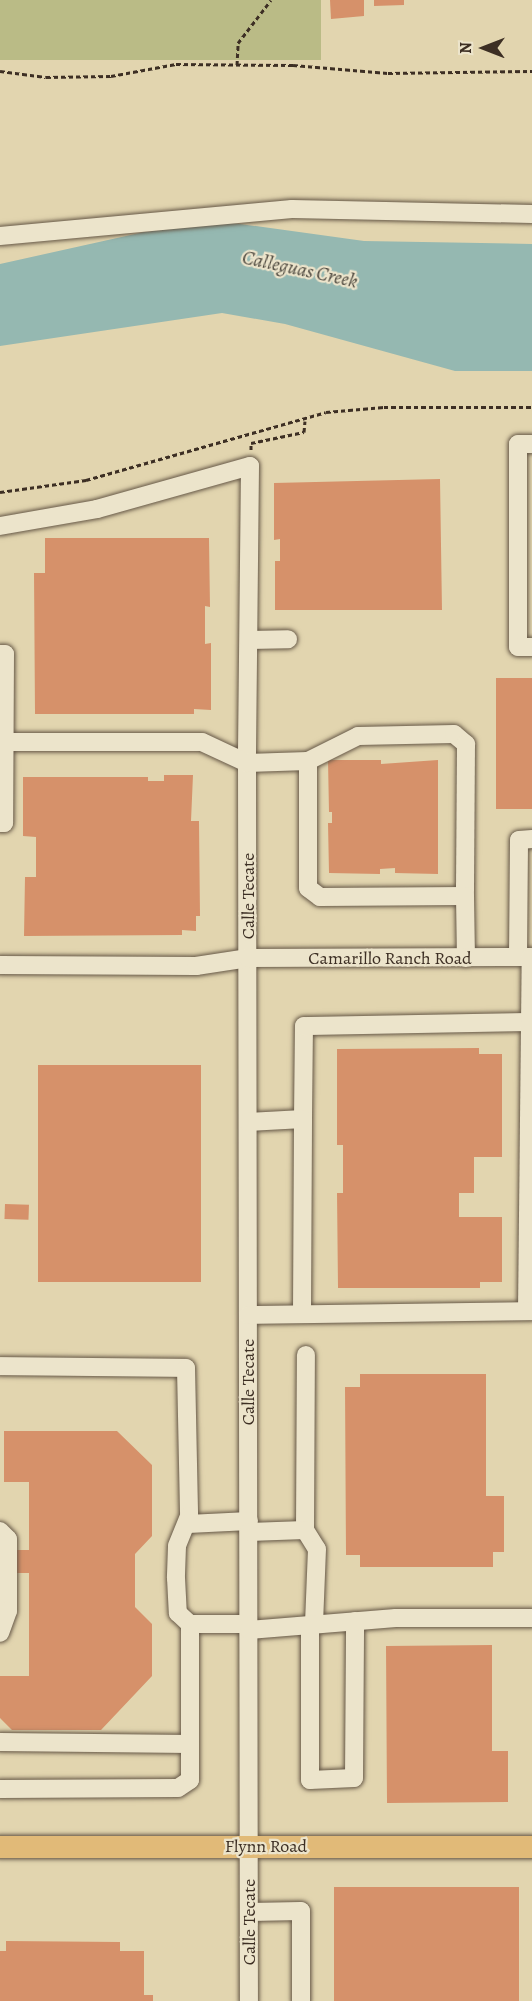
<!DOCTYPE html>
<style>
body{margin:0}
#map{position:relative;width:532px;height:2001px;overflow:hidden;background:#e2d5af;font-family:Alegreya,serif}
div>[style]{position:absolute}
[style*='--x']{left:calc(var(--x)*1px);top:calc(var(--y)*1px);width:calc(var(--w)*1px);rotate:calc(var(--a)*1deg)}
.green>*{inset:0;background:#babb86;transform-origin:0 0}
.water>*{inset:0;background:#95b8b1}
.building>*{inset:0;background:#d6916a;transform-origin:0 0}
.path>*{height:3px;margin-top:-1.5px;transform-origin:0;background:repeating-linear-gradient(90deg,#3d2f24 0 4.5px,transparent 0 7.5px)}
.roads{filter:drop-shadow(0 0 2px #665847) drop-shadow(0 0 2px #665847)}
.minor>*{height:18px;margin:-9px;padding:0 9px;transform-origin:9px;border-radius:9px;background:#ece4cb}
.major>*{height:22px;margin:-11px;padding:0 11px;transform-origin:11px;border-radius:11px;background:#e1ba78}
span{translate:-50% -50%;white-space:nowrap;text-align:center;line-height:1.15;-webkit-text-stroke:4.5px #ece4cb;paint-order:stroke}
.street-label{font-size:18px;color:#3d2f24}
.water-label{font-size:20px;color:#4f4a40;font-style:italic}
.north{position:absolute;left:454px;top:18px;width:60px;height:60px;-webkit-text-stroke:4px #ece4cb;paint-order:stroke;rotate:270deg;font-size:16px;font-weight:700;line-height:24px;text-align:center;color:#3d2f24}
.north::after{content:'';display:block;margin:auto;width:21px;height:27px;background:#3d2f24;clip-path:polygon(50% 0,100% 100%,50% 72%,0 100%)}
</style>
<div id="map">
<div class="green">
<i style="left:0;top:0;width:321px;height:60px"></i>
</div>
<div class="water">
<i style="clip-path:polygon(226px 222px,364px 241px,532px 244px,532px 371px,455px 371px,285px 324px,222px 313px,0 346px,0 264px,144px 232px)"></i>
</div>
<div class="building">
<i style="clip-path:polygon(330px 0,364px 0,364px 16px,331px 19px)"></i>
<i style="clip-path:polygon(374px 0,404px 0,404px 5px,374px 6px)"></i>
<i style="clip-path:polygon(440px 479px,442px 610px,275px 610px,275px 561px,280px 561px,280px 539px,274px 540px,274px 483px)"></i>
<i style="clip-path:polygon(45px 538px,209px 538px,210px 607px,205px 606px,205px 644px,211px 643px,211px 710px,194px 709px,194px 714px,35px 714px,34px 573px,45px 573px)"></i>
<i style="left:496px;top:678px;width:36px;height:131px"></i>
<i style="clip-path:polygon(328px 760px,381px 760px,381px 764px,438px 760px,438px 874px,395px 873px,395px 868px,380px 869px,380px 874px,329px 873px,328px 823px,332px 823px,332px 812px,329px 812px)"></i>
<i style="clip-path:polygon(164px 775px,193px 775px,191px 821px,199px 821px,200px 916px,196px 916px,196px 931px,182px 930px,182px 935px,24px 936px,25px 877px,36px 877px,36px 837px,23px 836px,23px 777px,148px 777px,148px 781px,164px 781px)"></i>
<i style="clip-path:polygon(479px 1048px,479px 1054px,502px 1054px,502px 1157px,474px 1157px,474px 1193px,459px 1193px,459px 1217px,502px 1217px,502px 1282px,480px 1282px,480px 1288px,338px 1288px,337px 1193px,343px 1193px,343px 1145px,337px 1145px,337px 1049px)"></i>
<i style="left:201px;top:1065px;width:217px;height:163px;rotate:90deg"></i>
<i style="left:5px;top:1204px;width:24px;height:15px;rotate:2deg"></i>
<i style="clip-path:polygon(360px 1374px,486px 1374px,486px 1496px,504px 1496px,504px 1552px,493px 1552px,493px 1567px,360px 1567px,360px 1555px,346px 1555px,345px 1387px,360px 1387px)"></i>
<i style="clip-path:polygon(4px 1431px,117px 1431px,152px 1465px,152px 1536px,135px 1554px,135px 1607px,152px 1624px,152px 1676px,101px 1730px,12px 1730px,0 1718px,0 1676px,29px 1676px,29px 1573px,15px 1573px,15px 1550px,29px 1550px,29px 1482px,4px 1482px)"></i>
<i style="clip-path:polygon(492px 1645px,492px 1751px,508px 1751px,508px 1802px,387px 1803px,386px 1646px)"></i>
<i style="left:519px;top:1887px;width:114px;height:185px;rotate:90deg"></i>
<i style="clip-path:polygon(6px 1941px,120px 1942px,120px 1951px,144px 1951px,144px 1995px,153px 1995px,153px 2001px,0 2001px,0 1951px,6px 1951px)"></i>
</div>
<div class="path">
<i style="--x:237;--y:65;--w:22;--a:-87"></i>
<i style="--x:238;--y:43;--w:54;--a:-52.5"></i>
<i style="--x:0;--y:71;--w:46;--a:7.4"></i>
<i style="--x:46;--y:77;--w:65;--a:-0.9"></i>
<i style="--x:111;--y:76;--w:66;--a:-10.5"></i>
<i style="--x:176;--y:64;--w:117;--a:0.5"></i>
<i style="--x:293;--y:65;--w:95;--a:4.8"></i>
<i style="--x:388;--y:73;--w:144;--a:-0.8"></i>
<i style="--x:251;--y:450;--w:7;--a:-90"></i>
<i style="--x:251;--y:443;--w:54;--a:-11.7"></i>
<i style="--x:304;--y:432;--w:11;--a:-85"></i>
<i style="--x:0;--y:492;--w:87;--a:-7.9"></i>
<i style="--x:86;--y:480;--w:249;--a:-15.8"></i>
<i style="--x:326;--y:412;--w:58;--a:-4.9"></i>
<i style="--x:384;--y:407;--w:148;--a:0"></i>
</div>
<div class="roads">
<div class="minor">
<i style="--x:0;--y:236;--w:293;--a:-5.3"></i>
<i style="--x:292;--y:209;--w:240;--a:1.2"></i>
<i style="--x:532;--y:444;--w:14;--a:180"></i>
<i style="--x:518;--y:444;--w:203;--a:90"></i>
<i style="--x:518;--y:647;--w:14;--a:0"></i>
<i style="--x:0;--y:526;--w:98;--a:-9.9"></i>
<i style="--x:97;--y:509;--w:159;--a:-15.7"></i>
<i style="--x:250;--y:466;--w:297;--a:90.6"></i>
<i style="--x:247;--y:763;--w:1238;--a:89.91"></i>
<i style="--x:249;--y:640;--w:39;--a:-1"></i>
<i style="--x:0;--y:654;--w:5;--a:0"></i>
<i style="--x:5;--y:654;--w:169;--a:90.3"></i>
<i style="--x:4;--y:823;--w:4;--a:180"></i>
<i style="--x:0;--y:742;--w:202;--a:0"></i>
<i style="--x:202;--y:742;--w:50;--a:25"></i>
<i style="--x:247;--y:763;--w:61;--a:-1.9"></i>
<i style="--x:308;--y:761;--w:56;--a:-26.6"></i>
<i style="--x:358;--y:736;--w:96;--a:-1.2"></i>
<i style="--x:454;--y:734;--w:16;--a:40"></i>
<i style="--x:466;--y:744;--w:152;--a:90.4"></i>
<i style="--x:465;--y:896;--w:145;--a:179.6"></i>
<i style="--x:320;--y:897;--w:15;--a:-143"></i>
<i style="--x:308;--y:888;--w:127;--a:-90"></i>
<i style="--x:465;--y:896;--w:62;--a:89.1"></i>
<i style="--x:518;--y:957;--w:117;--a:-89.5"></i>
<i style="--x:519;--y:840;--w:13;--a:-4"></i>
<i style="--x:0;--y:965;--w:196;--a:0.3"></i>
<i style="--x:196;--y:966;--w:53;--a:-8.7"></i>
<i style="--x:248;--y:958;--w:284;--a:-0.2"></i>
<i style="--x:248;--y:1122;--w:55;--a:-3.1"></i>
<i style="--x:303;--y:1119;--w:93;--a:-89.4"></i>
<i style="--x:304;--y:1026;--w:228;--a:-1"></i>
<i style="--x:527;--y:1311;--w:354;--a:-89.4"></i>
<i style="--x:302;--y:1314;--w:195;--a:-89.7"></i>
<i style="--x:248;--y:1315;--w:284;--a:-0.8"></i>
<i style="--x:0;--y:1366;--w:186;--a:0.6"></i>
<i style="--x:186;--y:1368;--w:148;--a:88.8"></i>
<i style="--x:189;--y:1516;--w:32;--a:112"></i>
<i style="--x:177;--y:1546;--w:32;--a:92"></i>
<i style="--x:176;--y:1578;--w:35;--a:87"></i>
<i style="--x:178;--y:1613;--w:16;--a:43"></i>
<i style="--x:190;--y:1624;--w:156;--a:90"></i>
<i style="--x:190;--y:1780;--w:14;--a:146"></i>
<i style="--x:178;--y:1788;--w:178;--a:179.7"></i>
<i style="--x:188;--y:1524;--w:61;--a:-2.8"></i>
<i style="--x:305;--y:1530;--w:175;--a:-89.7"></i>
<i style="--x:0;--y:1531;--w:11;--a:45"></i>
<i style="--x:8;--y:1539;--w:72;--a:90"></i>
<i style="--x:8;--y:1611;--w:23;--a:110"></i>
<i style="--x:249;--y:1532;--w:56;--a:-2"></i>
<i style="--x:305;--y:1530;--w:22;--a:58"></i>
<i style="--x:317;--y:1549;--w:75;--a:92.3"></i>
<i style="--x:190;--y:1624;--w:59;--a:0"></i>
<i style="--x:310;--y:1625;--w:155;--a:90"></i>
<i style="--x:310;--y:1780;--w:44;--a:-2.6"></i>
<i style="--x:354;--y:1778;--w:157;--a:-89.6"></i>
<i style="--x:249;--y:1630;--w:147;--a:-4.7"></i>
<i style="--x:396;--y:1618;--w:136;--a:0"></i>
<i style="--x:0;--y:1742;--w:190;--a:0.6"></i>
<i style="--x:250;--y:1912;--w:51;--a:-1.1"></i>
<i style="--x:301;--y:1911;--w:90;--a:90"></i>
</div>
<div class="major">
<i style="--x:0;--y:1847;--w:532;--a:0"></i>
</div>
</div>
<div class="street-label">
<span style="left:248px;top:896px;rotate:-90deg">Calle Tecate</span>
<span style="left:390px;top:958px">Camarillo Ranch Road</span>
<span style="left:248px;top:1382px;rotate:-90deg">Calle Tecate</span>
<span style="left:266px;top:1846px">Flynn Road</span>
<span style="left:249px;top:1922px;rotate:-90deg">Calle Tecate</span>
</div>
<div class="water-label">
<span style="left:300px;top:269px;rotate:12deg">Calleguas Creek</span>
</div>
<div class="north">N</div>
</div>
